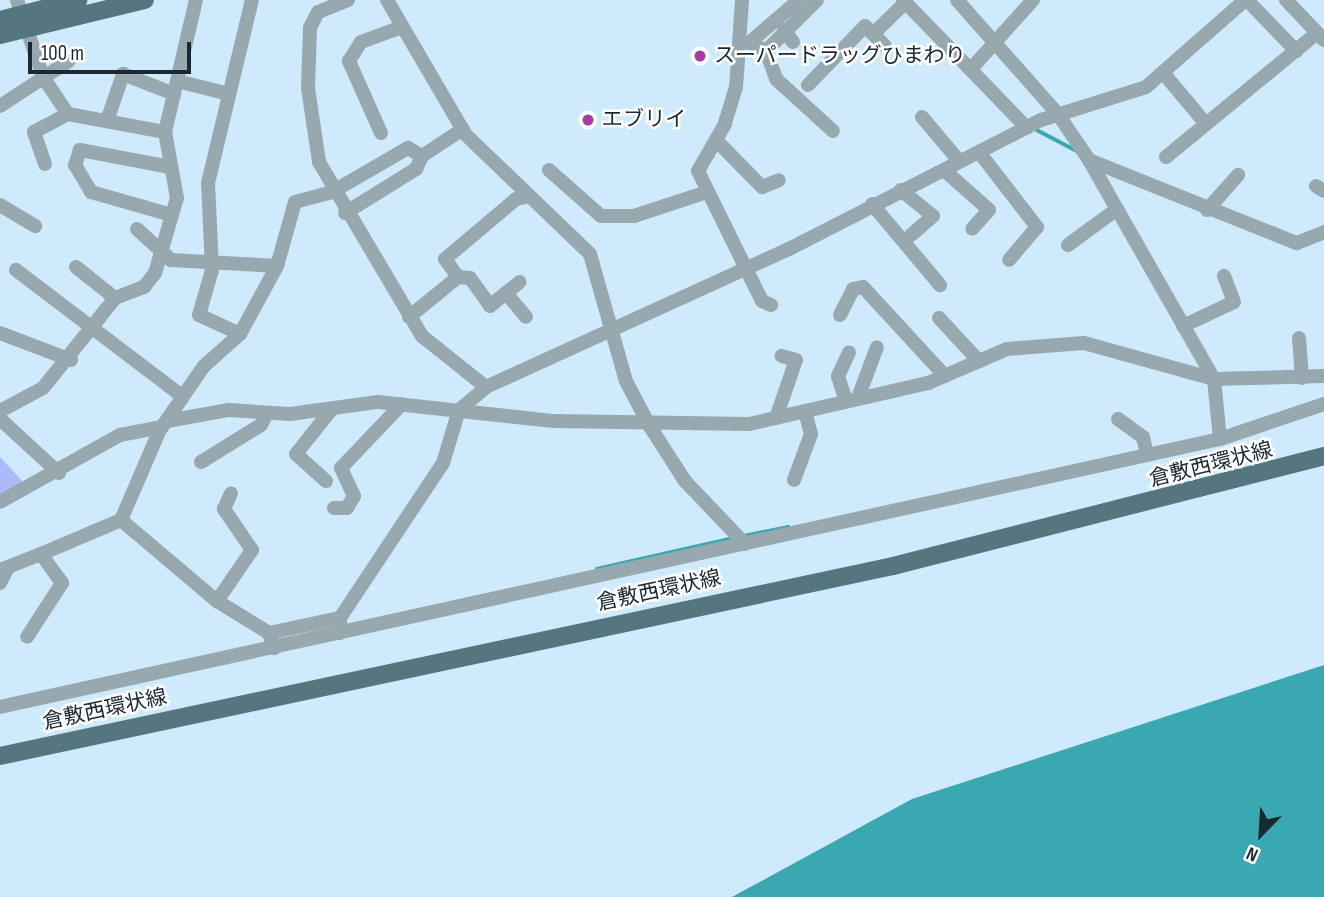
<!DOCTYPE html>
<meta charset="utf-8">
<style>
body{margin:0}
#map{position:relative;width:1324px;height:897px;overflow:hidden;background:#cfeafc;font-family:"Sofia Sans Condensed","Noto Sans JP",sans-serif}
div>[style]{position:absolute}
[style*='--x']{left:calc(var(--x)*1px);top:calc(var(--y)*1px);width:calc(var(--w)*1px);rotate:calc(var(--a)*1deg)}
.green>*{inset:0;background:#abbaf9}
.water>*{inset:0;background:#3aa8b0}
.stream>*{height:3.5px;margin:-1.75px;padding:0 1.75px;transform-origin:1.75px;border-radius:1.75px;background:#3aa8b0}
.minor>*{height:14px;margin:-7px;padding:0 7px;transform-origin:7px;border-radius:7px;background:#97a8ae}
.major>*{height:18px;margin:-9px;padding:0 9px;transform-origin:9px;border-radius:9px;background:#55757f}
.dots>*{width:19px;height:19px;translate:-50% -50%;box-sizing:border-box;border:4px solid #fff;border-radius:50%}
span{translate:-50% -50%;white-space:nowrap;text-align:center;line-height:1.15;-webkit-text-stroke:5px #fff;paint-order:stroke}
.poi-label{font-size:21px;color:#1c2831}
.left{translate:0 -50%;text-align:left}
.street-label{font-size:21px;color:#1c2831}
.north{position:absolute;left:1226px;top:799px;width:70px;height:70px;-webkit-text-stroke:5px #fff;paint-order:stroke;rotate:204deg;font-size:19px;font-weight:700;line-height:28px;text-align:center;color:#1c2831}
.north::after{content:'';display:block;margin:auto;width:24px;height:32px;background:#1c2831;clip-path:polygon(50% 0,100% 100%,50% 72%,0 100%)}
.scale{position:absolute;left:28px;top:42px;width:163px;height:32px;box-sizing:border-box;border:4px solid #1c2831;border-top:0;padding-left:9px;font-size:21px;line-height:24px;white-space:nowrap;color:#1c2831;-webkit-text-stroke:5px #fff;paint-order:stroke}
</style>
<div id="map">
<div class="green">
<i style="clip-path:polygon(0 457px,26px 485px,0 495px)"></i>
</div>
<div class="water">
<i style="clip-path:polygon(1324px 665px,1324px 897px,732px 897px,912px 799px)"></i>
</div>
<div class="stream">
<i style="--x:1035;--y:129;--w:47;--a:27.6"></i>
<i style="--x:744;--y:536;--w:45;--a:-11.6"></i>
<i style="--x:597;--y:569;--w:139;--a:-12.8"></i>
</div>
<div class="minor">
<i style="--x:17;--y:0;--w:81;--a:71.3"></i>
<i style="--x:43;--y:77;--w:45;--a:56"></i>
<i style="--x:348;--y:0;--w:32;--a:158"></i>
<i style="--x:318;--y:12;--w:18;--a:117"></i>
<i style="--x:310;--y:28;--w:60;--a:91.9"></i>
<i style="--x:308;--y:88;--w:75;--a:81.5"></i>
<i style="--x:319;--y:162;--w:202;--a:59.4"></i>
<i style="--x:422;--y:336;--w:82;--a:38.6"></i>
<i style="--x:387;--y:0;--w:156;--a:59.7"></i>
<i style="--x:466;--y:135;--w:172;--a:43.8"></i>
<i style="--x:590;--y:254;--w:132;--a:74.2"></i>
<i style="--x:626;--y:381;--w:50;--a:62.4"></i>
<i style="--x:649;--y:425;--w:67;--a:57.3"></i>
<i style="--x:685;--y:481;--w:87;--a:46.4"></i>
<i style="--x:742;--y:0;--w:87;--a:93.9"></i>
<i style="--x:736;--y:87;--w:39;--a:107"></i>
<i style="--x:725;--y:124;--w:54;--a:119.9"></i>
<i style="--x:698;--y:171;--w:145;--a:63.8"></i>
<i style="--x:762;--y:301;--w:10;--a:24"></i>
<i style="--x:903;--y:0;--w:178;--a:45.9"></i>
<i style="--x:957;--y:0;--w:152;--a:48.5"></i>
<i style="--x:1058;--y:114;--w:55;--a:56"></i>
<i style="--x:1089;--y:160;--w:252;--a:60.3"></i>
<i style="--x:1214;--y:379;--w:60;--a:84.3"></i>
<i style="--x:1247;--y:0;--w:71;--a:46.1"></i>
<i style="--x:1286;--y:0;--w:55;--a:46.5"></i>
<i style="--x:784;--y:30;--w:15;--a:53"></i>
<i style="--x:873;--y:34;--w:45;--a:-44.1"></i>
<i style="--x:749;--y:43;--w:66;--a:-40.7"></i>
<i style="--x:754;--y:45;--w:13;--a:27"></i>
<i style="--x:766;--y:51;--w:30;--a:70"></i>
<i style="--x:776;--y:79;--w:77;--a:42.4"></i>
<i style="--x:766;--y:51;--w:72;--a:-45"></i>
<i style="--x:971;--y:69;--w:93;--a:-48.1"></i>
<i style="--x:1165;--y:75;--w:64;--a:50.1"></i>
<i style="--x:177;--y:81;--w:49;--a:14"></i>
<i style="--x:808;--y:85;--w:82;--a:-46"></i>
<i style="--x:865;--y:26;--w:28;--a:45"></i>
<i style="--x:0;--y:106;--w:82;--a:-33.1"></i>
<i style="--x:922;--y:117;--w:57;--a:49.9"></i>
<i style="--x:107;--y:121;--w:50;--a:-71.2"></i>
<i style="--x:123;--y:74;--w:55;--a:21.4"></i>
<i style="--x:381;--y:133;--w:79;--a:-114"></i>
<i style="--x:349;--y:61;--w:22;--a:-58"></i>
<i style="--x:361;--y:42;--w:44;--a:-20.1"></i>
<i style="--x:716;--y:140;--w:66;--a:45.6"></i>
<i style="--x:762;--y:187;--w:18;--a:-22"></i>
<i style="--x:979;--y:152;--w:95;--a:52.3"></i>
<i style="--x:1037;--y:227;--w:43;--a:130.3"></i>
<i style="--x:1166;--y:157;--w:195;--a:-39.4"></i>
<i style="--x:1089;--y:160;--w:224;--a:21.8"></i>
<i style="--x:1297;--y:243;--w:29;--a:-22"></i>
<i style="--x:45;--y:164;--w:34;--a:-109"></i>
<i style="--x:34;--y:132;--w:38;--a:-28"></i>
<i style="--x:68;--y:114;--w:99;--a:10.5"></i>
<i style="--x:170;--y:167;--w:92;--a:-169.3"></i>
<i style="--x:80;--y:150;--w:16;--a:108"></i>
<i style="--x:75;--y:165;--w:31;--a:59"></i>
<i style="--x:91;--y:192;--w:84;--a:15.9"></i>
<i style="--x:549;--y:170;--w:69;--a:41.5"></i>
<i style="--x:601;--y:216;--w:33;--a:0"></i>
<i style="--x:634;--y:216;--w:74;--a:-18.2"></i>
<i style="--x:944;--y:170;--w:60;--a:41.6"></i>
<i style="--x:989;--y:210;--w:25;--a:132"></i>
<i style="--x:1316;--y:186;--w:9;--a:32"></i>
<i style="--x:901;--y:190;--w:41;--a:39.1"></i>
<i style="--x:933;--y:216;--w:29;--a:139"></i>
<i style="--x:872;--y:204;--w:106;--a:50"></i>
<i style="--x:0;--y:205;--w:41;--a:31"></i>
<i style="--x:1207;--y:210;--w:47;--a:-48.5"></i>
<i style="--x:345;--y:213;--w:84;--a:-31.8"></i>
<i style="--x:416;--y:169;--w:14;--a:-65"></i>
<i style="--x:422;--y:156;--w:49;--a:-33.4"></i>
<i style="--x:137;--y:229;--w:46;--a:42.4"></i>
<i style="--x:171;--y:260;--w:106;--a:3.2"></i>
<i style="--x:1068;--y:245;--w:61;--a:-36.3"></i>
<i style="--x:76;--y:267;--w:50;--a:38.5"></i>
<i style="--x:16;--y:270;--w:208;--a:37.2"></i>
<i style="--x:458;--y:277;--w:12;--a:5"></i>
<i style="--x:470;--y:278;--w:34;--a:54"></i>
<i style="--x:490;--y:306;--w:38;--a:-39"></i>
<i style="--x:506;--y:293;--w:31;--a:50"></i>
<i style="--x:840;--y:315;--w:29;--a:-63"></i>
<i style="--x:853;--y:289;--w:10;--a:-11"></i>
<i style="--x:863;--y:287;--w:121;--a:47.3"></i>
<i style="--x:409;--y:317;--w:63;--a:-39.2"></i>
<i style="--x:458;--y:277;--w:22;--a:-126"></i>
<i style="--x:445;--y:259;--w:93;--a:-40.2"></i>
<i style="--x:516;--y:199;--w:13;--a:-13"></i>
<i style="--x:939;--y:318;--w:59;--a:47.1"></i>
<i style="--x:1183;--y:326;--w:56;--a:-25.2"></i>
<i style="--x:1234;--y:302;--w:28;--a:-111"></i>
<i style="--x:0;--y:333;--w:76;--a:20.8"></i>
<i style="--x:240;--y:334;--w:45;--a:-155.1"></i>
<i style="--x:199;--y:315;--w:47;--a:-73.9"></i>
<i style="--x:212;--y:270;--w:87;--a:-92.6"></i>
<i style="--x:208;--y:183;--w:188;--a:-76.5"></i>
<i style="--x:1299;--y:338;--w:40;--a:85.7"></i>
<i style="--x:858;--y:398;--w:54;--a:-69.6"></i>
<i style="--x:846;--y:401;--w:26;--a:-108"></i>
<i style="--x:838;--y:376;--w:26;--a:-65"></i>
<i style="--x:0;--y:411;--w:49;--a:-28.1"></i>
<i style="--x:43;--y:388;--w:115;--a:-51.3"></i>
<i style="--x:115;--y:298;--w:31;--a:-21"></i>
<i style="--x:144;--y:287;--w:18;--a:-52"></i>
<i style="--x:155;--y:273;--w:78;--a:-73.7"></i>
<i style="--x:177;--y:198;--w:67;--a:-100.3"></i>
<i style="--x:165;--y:132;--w:136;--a:-76.8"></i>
<i style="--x:776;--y:418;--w:61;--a:-71"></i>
<i style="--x:796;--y:360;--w:15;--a:-164"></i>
<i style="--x:0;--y:419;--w:80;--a:42.5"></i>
<i style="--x:1118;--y:419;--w:31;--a:36"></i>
<i style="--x:1143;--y:437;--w:17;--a:77"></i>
<i style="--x:167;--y:421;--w:63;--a:-10.1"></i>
<i style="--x:229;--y:410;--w:61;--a:3.8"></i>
<i style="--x:290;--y:414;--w:89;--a:-7.8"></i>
<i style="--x:378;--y:402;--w:177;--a:6.2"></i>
<i style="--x:554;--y:421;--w:195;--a:0.9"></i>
<i style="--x:749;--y:424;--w:184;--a:-12.9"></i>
<i style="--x:928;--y:383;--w:86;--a:-23.3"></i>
<i style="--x:1007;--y:349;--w:77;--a:-4.5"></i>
<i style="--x:1084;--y:343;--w:135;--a:15.5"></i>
<i style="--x:1214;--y:379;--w:110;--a:-1.6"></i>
<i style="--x:201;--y:462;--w:70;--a:-31.7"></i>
<i style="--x:261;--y:425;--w:13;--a:-63"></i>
<i style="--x:794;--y:480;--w:49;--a:-69.7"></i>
<i style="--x:811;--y:434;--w:23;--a:-105"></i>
<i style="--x:326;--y:481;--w:40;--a:-138"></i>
<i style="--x:296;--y:454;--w:56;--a:-51.5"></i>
<i style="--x:0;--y:502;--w:137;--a:-29.2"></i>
<i style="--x:120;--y:435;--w:43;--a:-10.8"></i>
<i style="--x:162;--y:427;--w:74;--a:-55.5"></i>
<i style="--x:204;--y:366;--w:48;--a:-41.6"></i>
<i style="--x:240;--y:334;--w:77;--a:-61.4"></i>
<i style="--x:277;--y:266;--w:66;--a:-74.3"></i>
<i style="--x:295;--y:202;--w:38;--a:-15"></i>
<i style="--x:332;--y:192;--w:88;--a:-30.1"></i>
<i style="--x:408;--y:148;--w:16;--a:30"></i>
<i style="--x:334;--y:508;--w:13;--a:0"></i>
<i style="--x:347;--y:508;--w:14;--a:-60"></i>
<i style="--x:354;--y:496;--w:31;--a:-115"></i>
<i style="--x:341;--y:468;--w:88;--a:-46.4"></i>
<i style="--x:121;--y:520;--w:126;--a:40.2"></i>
<i style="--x:217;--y:601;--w:61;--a:31.6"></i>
<i style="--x:269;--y:633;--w:16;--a:72"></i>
<i style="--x:41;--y:554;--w:87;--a:-23"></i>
<i style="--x:121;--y:520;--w:101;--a:-66.7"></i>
<i style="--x:0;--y:570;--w:44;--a:-21.3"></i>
<i style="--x:41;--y:554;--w:36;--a:54"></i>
<i style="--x:62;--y:583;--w:64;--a:122.9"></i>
<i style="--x:0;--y:583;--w:18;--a:-63"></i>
<i style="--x:217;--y:601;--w:62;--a:-55.5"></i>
<i style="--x:252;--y:550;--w:50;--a:-124.3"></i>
<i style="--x:224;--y:509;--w:17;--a:-66"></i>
<i style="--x:269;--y:633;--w:73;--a:-11.9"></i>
<i style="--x:340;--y:633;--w:15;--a:-90"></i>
<i style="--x:340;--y:618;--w:186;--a:-56.4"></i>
<i style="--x:443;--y:463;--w:55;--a:-73.2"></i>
<i style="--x:459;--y:410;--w:35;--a:-40"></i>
<i style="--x:486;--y:387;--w:333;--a:-24.5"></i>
<i style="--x:789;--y:249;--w:283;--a:-27.1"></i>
<i style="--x:1041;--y:120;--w:110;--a:-17.4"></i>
<i style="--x:1146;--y:87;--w:132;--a:-41.3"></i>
<i style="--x:0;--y:707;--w:1249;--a:-12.39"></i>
<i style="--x:1220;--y:439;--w:110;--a:-18.6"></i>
</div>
<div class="major">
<i style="--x:0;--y:20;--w:81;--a:-14.4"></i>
<i style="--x:0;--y:35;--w:149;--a:-13.6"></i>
<i style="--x:0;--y:756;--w:913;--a:-12.01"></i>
<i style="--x:893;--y:566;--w:445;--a:-14.3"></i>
</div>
<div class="dots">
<i style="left:700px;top:56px;background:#a23da1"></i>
<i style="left:588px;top:120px;background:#a23da1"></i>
</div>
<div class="poi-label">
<span class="left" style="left:714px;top:56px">スーパードラッグひまわり</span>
<span class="left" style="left:602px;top:120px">エブリイ</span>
</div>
<div class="street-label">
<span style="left:1211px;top:465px;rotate:-14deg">倉敷西環状線</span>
<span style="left:659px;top:591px;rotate:-12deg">倉敷西環状線</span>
<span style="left:105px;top:710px;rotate:-12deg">倉敷西環状線</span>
</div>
<div class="north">N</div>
<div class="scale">100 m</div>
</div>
